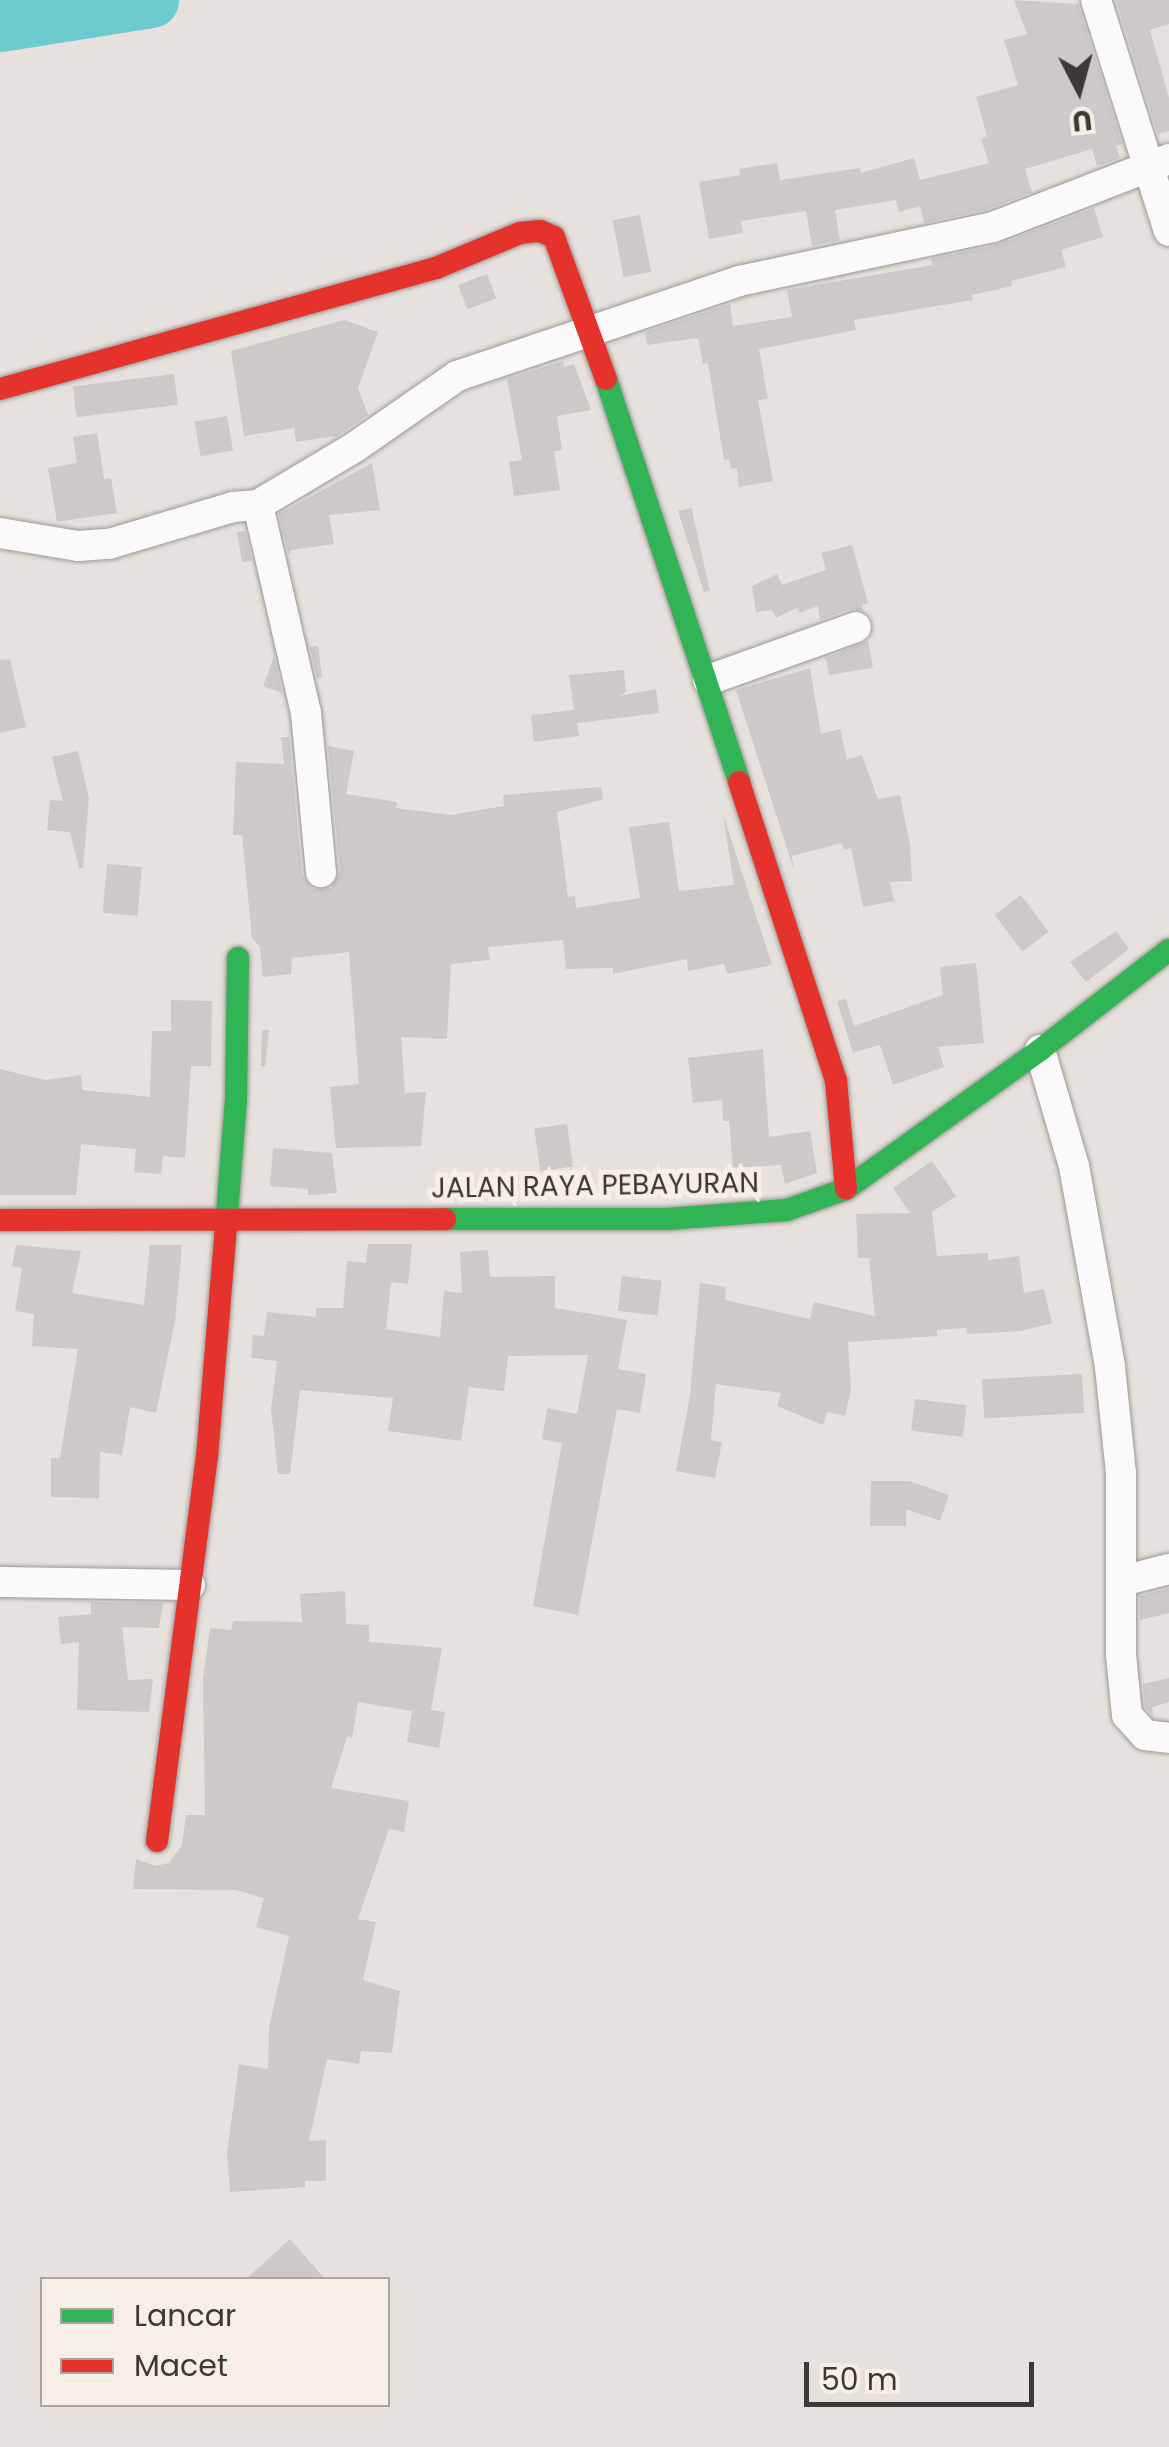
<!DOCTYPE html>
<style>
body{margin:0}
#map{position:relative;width:1169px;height:2447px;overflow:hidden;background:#e6e1dc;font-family:Poppins,sans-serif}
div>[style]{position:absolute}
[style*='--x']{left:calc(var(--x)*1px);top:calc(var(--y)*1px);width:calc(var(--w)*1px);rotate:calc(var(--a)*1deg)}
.river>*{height:55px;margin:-27.5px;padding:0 27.5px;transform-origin:27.5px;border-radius:27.5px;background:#6bcbcf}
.building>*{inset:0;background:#cdc9c9;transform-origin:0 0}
.roads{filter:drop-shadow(0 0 2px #9c9894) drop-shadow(0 0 2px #9c9894)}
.street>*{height:30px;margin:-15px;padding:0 15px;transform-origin:15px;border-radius:15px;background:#fbfafa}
.fast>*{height:22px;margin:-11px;padding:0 11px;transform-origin:11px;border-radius:11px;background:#30b455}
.jam>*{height:22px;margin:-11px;padding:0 11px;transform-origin:11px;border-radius:11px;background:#e5322d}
span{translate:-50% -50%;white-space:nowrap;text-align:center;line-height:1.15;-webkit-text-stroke:10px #f7eee5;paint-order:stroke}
.street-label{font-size:28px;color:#3c3835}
.legend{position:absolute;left:40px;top:2277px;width:350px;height:130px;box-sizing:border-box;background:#f7eee5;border:2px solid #aca59f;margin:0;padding:12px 18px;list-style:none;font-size:30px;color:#3c3835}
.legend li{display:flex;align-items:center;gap:20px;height:50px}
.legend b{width:50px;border:2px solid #aca59f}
.north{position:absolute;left:1029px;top:40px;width:100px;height:100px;-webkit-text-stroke:8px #f7eee5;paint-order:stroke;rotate:174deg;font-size:28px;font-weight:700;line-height:40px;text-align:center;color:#3c3835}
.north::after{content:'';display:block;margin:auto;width:35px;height:45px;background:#3c3835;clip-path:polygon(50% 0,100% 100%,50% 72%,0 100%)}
.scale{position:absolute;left:804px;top:2362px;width:230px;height:45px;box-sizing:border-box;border:5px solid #3c3835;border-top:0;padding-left:12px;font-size:30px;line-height:35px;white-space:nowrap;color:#3c3835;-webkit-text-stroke:8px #f7eee5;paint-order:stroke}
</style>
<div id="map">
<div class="river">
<i style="--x:0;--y:24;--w:153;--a:-9"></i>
</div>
<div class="building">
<i style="clip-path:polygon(1014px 0,1078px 4px,1122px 144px,1116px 146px,1120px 158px,1097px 166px,1092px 149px,1025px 169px,1032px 192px,988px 209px,924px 223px,920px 206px,899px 212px,896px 200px,835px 210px,840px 240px,812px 246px,806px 211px,741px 221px,743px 233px,709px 239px,699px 182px,740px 175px,739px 169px,777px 163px,780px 180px,860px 168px,861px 173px,914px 158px,920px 180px,989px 163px,981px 139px,987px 136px,976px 97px,1018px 85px,1004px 40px,1027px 34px)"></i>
<i style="clip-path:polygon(1116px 0,1169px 0,1169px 24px,1150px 30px,1169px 98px,1169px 131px,1158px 134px)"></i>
<i style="clip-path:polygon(1094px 208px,1103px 237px,1061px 250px,1066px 267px,1011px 281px,1012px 286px,972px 295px,973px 300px,854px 320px,856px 330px,759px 349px,768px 399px,758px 400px,773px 481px,739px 487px,737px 468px,731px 469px,729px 459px,724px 460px,708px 363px,703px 364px,698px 338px,647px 345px,645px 332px,730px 304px,733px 326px,792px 317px,787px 290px,932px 265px,931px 259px,1000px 244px)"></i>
<i style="left:640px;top:215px;width:58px;height:28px;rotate:79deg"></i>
<i style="left:487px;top:274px;width:26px;height:31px;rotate:69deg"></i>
<i style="clip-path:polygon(344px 320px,378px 332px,358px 388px,368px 415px,337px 436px,296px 442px,294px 428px,244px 436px,231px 351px)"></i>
<i style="clip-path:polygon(563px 361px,564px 367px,574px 364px,591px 410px,557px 416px,562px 450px,554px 451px,560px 490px,514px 496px,509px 462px,522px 460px,507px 379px)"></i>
<i style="left:174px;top:374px;width:31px;height:102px;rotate:83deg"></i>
<i style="left:227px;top:416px;width:35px;height:33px;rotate:80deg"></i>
<i style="clip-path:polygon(97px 433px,104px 479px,111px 478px,117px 513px,57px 522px,48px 468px,77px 463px,73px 437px)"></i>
<i style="clip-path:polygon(372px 463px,380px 510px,329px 515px,334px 544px,291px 550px,289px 555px,279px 514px)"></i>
<i style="clip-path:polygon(692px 508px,694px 520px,710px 591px,704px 592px,678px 511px)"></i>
<i style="clip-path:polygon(245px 531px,252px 561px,242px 562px,237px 532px)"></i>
<i style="clip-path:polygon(852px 545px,868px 603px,862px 605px,863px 610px,850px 609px,820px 620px,818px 606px,799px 613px,797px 608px,776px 618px,772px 610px,756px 612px,752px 586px,777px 574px,782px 585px,826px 570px,821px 553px)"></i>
<i style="clip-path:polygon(868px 641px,873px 668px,829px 675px,826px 658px)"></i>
<i style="clip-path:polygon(318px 646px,322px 677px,317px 678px,310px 647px)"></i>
<i style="clip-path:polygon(274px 657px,282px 693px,263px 686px)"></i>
<i style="clip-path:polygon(10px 659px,26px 727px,0 733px,0 660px)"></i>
<i style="clip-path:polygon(810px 668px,821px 734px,840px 729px,847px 760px,862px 755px,878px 799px,900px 795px,910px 845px,912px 881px,890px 882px,894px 901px,863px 907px,851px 848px,844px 850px,842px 843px,792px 856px,794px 870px,736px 690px)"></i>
<i style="clip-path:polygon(624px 670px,626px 692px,619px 696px,656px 689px,659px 713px,577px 723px,579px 736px,534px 742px,531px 715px,574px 710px,569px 675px)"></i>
<i style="clip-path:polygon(281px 737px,289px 737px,302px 874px,312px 889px,331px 888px,340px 871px,328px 746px,354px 751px,346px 794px,397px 802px,396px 808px,451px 815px,504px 806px,503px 795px,601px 787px,603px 799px,557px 812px,568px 897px,575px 896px,576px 908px,640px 898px,629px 827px,669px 822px,679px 891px,734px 885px,723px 814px,772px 965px,727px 974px,724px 964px,688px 971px,687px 959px,613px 974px,613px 968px,566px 969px,563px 940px,488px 947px,490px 960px,451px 964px,447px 1039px,401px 1037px,405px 1093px,426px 1092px,421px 1146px,336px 1148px,330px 1087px,359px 1084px,349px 952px,292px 958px,291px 974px,263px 977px,260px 947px,252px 938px,242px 835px,233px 835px,236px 762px,284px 764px)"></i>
<i style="clip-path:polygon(78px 751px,89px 798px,83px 868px,79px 868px,70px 832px,47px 830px,50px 800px,63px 801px,52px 757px)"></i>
<i style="left:107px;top:864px;width:35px;height:49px;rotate:5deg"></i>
<i style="left:1021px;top:895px;width:46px;height:33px;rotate:53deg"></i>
<i style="clip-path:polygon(1116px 931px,1129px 949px,1086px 982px,1070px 962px)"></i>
<i style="clip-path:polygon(976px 963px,984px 1043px,938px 1047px,944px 1067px,893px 1085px,880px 1045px,853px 1053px,837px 1001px,846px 999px,854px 1026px,943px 995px,940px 967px)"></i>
<i style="clip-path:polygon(171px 1000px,212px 1001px,211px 1066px,191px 1066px,185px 1158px,163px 1156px,161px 1174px,134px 1172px,136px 1149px,81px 1144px,76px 1195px,0 1195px,0 1069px,45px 1080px,81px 1075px,82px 1090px,150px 1097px,152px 1031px,171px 1031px)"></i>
<i style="clip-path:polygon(262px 1030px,269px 1030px,265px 1066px,261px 1066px)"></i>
<i style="clip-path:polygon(763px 1049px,769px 1137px,810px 1131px,817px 1173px,785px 1184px,781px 1165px,733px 1168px,729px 1121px,723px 1121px,722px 1100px,693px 1103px,688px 1058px)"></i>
<i style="left:567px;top:1124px;width:43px;height:33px;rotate:82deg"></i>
<i style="clip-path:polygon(273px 1148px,332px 1153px,337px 1193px,308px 1195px,308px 1189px,270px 1186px)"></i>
<i style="clip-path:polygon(932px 1161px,956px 1196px,932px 1212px,937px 1256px,988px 1253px,988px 1260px,1019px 1256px,1024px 1293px,1044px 1289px,1052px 1323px,1021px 1331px,967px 1334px,966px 1328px,937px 1330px,937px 1336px,848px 1342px,851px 1390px,845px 1416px,827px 1412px,823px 1425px,777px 1406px,781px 1393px,716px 1384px,711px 1440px,722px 1442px,715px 1478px,676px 1471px,690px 1396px,700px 1283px,726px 1287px,725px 1300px,810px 1319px,814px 1302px,875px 1316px,869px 1258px,858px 1258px,856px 1214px,910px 1213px,893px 1188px)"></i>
<i style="clip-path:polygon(368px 1244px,412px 1244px,408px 1284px,391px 1282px,386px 1329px,440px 1337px,444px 1291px,462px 1293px,460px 1252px,488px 1250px,490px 1277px,555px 1276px,555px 1308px,627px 1320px,618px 1369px,646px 1374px,640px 1413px,617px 1409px,578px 1615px,533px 1606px,562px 1443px,542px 1439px,547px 1408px,577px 1414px,588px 1355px,508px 1356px,504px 1391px,469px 1387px,461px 1441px,388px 1431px,393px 1398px,300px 1390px,290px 1474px,278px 1474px,271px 1409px,277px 1361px,251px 1358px,253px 1335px,264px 1336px,267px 1312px,316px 1317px,316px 1308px,343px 1308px,347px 1261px,366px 1263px)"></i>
<i style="clip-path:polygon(16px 1245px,81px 1251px,72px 1293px,144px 1305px,150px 1245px,182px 1245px,175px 1321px,156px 1413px,130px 1407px,122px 1455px,100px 1452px,99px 1498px,51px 1497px,51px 1458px,60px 1458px,78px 1349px,32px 1346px,34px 1314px,15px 1311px,22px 1268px,12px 1266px)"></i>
<i style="left:622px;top:1276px;width:40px;height:35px;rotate:7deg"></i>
<i style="left:1082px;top:1374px;width:39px;height:100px;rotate:87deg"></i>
<i style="left:915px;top:1399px;width:52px;height:32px;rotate:7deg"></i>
<i style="clip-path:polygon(871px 1481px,909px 1481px,949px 1495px,940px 1521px,906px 1509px,906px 1526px,870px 1526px)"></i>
<i style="clip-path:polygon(1169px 1588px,1169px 1613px,1140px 1620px,1140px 1596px)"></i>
<i style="clip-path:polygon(345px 1591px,346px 1624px,369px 1625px,369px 1642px,442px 1648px,431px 1710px,445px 1712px,439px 1748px,407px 1742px,412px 1711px,358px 1702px,352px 1738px,347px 1737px,331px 1788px,409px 1801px,404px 1832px,389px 1829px,358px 1919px,376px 1922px,363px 1980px,400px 1991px,392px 2053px,361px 2051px,359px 2064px,327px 2059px,309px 2141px,326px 2140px,326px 2181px,305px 2181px,305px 2187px,230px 2192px,227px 2153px,239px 2064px,268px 2069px,269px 2028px,289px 1936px,256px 1927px,264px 1898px,236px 1890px,133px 1889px,136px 1859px,155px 1866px,169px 1863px,182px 1845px,186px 1815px,205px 1815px,203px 1679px,210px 1628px,231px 1630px,233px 1621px,302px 1622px,300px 1594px)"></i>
<i style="clip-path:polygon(91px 1602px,163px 1603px,159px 1628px,122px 1627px,128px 1680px,153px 1679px,149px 1712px,77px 1710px,79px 1642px,61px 1644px,58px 1617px,91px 1614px)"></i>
<i style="clip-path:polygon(1169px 1678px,1169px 1702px,1152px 1707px,1153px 1715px,1145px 1707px,1143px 1684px)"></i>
<i style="clip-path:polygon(290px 2239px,326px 2280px,245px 2280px)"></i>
</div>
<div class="roads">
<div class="street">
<i style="--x:1096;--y:0;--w:242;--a:72.5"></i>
<i style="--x:258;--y:505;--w:113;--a:-30.9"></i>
<i style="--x:355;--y:447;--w:124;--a:-34.8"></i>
<i style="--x:457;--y:376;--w:298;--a:-18.6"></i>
<i style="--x:739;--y:281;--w:260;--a:-12"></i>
<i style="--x:993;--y:227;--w:189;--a:-21.1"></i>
<i style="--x:0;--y:533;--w:79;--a:9.5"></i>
<i style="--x:78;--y:546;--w:31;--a:-4"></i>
<i style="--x:109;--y:544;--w:129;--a:-16.6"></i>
<i style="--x:233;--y:507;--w:25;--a:-5"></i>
<i style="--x:258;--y:505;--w:213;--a:77"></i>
<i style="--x:306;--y:713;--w:160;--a:84.6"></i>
<i style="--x:708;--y:680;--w:157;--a:-19.7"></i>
<i style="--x:1040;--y:1050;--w:121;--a:73.7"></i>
<i style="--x:1074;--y:1166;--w:204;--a:79.8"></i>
<i style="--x:1110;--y:1367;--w:108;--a:84.1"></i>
<i style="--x:1121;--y:1474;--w:181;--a:90"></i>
<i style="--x:1121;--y:1655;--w:60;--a:84.3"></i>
<i style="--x:1127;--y:1715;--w:27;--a:48"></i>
<i style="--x:1145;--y:1735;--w:24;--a:7"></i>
<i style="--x:1122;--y:1581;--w:49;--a:-14.3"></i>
<i style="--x:0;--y:1582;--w:190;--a:0.9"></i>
</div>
<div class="fast">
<i style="--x:606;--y:379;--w:424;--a:71.7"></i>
<i style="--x:445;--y:1219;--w:222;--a:0"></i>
<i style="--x:667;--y:1219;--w:120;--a:-4.3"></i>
<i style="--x:787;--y:1210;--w:63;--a:-19.6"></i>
<i style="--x:846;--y:1189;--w:239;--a:-35.6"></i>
<i style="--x:1040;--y:1050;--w:163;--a:-37.8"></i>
<i style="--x:226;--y:1226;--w:126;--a:-85.5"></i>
<i style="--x:236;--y:1100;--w:142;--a:-89.2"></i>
</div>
<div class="jam">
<i style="--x:0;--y:389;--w:452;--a:-15.5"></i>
<i style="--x:436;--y:268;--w:91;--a:-22.6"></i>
<i style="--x:520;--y:233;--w:20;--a:-6"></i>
<i style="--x:540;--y:231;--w:15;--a:23"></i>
<i style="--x:554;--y:237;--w:151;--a:69.9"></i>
<i style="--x:739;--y:782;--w:314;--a:72"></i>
<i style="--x:836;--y:1081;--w:108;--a:84.7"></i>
<i style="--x:0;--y:1220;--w:445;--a:-0.1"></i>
<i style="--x:157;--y:1841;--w:387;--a:-82.6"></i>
<i style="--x:207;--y:1457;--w:232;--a:-85.3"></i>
</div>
</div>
<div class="street-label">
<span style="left:595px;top:1186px;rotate:-1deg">JALAN RAYA PEBAYURAN</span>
</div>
<ul class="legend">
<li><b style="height:12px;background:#30b455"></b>Lancar</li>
<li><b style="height:12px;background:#e5322d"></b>Macet</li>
</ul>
<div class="north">U</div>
<div class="scale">50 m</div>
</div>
